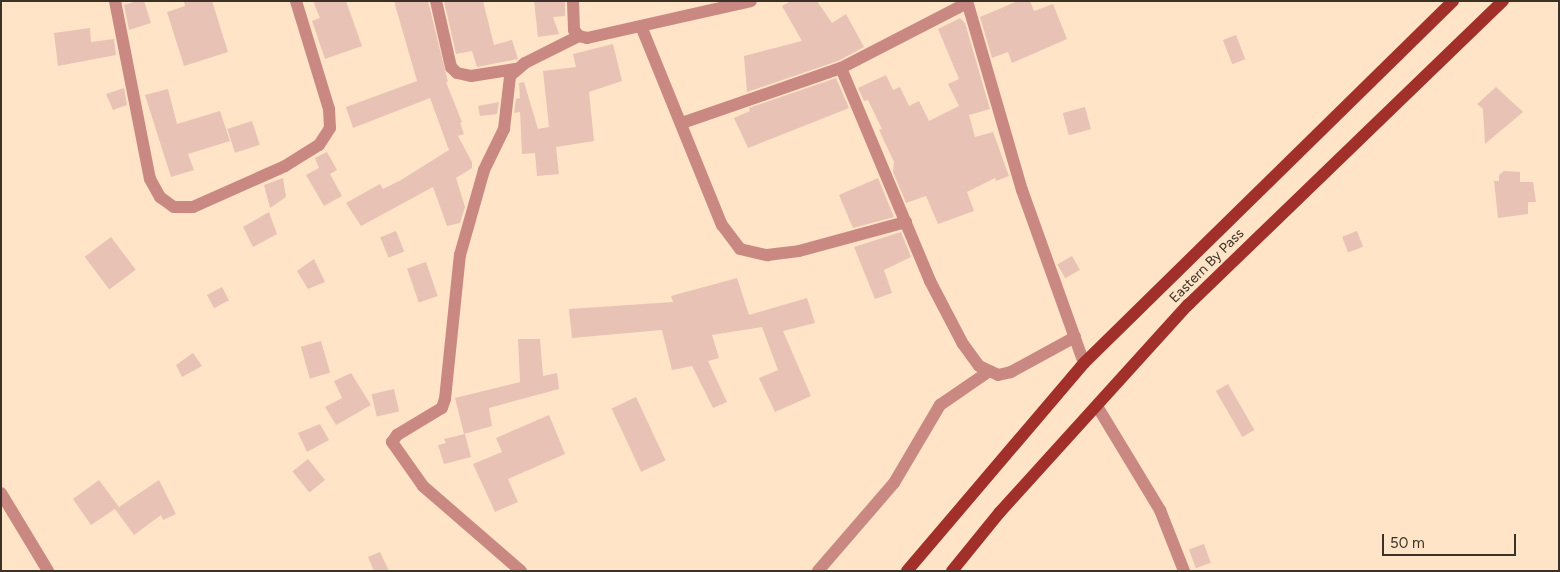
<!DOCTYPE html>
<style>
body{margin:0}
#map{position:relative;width:1560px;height:572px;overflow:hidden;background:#ffe4c7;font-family:Figtree,sans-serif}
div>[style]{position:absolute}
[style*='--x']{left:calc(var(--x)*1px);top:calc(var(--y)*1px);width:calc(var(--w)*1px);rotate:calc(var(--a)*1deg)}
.building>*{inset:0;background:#e9c2b6;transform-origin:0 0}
.minor>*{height:12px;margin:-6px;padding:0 6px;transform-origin:6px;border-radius:6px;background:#c98982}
.primary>*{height:12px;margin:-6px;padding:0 6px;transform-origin:6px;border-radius:6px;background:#a1302b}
span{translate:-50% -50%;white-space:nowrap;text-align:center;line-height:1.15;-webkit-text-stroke:4px #ffe4c7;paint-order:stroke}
.street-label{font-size:14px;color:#3b3126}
.frame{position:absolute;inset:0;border:2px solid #3b3126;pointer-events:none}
.scale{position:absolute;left:1382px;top:534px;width:134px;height:22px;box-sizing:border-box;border:2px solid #3b3126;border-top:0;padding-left:6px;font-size:15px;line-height:18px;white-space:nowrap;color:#3b3126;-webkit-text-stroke:4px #ffe4c7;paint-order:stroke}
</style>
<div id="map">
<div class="building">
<i style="clip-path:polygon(137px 1px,144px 1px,151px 23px,129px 30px,124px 5px)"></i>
<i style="clip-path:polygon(184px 1px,212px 1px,228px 52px,184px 66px,167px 12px,185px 6px)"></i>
<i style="clip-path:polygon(313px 1px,346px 1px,362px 46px,325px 59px,312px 21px,320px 18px)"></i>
<i style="clip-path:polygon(394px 1px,428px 1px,448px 82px,446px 82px,462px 122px,460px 123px,464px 134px,458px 136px,472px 162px,472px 168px,456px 178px,465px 207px,460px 223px,447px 226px,433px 187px,361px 226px,346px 203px,380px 184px,383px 189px,401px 180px,449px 150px,430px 98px,353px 128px,346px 107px,417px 81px)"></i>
<i style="clip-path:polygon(444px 1px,483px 1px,494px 45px,512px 40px,518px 59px,477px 67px,472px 51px,456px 54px)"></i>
<i style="clip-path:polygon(534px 1px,565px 1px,565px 16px,553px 17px,559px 34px,538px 37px)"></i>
<i style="clip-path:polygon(791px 1px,817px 1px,832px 23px,846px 14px,864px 47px,838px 61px,747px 92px,744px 56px,802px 41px,782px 6px)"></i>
<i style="clip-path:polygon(1018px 1px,1030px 1px,1034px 11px,1053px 4px,1067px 39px,1012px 63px,1008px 52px,992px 58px,980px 17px)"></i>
<i style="clip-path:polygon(960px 18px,965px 23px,990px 109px,969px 115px,975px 137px,993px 132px,1009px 176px,996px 181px,995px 178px,967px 192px,974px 211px,938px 224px,926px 196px,906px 203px,893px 172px,894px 162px,879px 130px,882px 129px,868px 100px,864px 101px,858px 88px,886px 75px,893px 90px,900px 87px,909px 106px,919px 101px,929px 121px,959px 106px,948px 84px,959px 79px,938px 29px)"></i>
<i style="clip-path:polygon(90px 28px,91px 42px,114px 39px,116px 55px,58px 66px,54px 33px)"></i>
<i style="left:1236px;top:35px;width:26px;height:14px;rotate:69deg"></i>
<i style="clip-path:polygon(613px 44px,622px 81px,589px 92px,594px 141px,556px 147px,559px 174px,537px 176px,535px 153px,522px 154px,520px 112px,514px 113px,516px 99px,520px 98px,519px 83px,524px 82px,538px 129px,549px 127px,543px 71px,576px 67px,573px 54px)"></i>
<i style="clip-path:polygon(836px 78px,849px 108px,748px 148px,734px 118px,750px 111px,749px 108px)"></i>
<i style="clip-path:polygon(1496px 87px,1523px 112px,1485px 144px,1483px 109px,1477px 104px)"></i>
<i style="clip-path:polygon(124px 88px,127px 105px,113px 110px,106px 94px)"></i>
<i style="clip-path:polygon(168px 89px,177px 124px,220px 111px,230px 141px,188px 154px,194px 170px,171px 177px,145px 95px)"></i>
<i style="clip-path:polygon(499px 102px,497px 114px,480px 116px,478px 106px)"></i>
<i style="left:1085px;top:107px;width:23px;height:23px;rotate:75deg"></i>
<i style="left:252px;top:121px;width:25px;height:26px;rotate:72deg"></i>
<i style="clip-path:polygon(327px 152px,337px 170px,330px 174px,342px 196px,324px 206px,306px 175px,319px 168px,315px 158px)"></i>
<i style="clip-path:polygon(1504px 171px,1520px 172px,1520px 182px,1533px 182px,1536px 202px,1528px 202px,1528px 214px,1498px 218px,1494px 181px,1499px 181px,1499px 175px)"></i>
<i style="clip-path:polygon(283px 178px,286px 197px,270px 208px,264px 185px)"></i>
<i style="clip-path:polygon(878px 178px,894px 217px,853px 228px,839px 195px)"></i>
<i style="clip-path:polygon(269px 212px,277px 234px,253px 247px,243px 227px)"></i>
<i style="left:396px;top:231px;width:22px;height:17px;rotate:68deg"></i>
<i style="left:1357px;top:231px;width:17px;height:16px;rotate:69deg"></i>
<i style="clip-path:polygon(901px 232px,911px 257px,884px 270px,892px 293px,875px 299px,854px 247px)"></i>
<i style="left:111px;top:237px;width:41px;height:33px;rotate:53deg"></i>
<i style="left:1072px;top:256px;width:16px;height:17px;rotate:60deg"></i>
<i style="clip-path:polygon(314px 259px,325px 282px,308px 289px,297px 271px)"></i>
<i style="left:426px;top:262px;width:36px;height:20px;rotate:71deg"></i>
<i style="clip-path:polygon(737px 278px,749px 315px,807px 298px,815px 323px,783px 331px,811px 396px,775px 412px,759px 378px,778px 370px,762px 327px,712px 335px,719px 358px,708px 361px,727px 402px,713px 408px,692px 366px,672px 370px,662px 330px,572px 338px,569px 309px,673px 302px,671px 296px)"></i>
<i style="left:222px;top:287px;width:15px;height:17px;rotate:62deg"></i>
<i style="clip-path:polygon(518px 339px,540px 339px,543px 376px,557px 373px,559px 389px,489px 408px,492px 426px,464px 434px,455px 398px,520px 382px)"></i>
<i style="left:321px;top:341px;width:33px;height:21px;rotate:74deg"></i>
<i style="clip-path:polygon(193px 353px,202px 366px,182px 377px,176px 365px)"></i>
<i style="clip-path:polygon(351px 373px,371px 405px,336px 425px,325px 407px,342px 398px,334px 381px)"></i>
<i style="left:1228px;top:384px;width:53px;height:14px;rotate:60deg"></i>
<i style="left:394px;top:389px;width:23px;height:23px;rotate:77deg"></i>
<i style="left:636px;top:397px;width:70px;height:27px;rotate:65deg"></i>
<i style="clip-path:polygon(549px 415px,565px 454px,508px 479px,518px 502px,495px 512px,473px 464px,502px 452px,496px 438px)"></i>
<i style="clip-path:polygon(320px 424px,329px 440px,307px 452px,298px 433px)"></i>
<i style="clip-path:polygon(465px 434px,471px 457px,444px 464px,438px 445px,446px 443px,444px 439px)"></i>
<i style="left:308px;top:459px;width:27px;height:20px;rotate:51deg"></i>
<i style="clip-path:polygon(99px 480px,119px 507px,159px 480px,176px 514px,163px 520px,161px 515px,134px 535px,115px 509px,91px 525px,73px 499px)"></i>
<i style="left:1204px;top:544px;width:20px;height:16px;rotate:70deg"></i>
<i style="clip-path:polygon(380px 552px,389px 571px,374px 571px,368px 557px)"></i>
</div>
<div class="minor">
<i style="--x:115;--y:1;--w:181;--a:78.9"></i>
<i style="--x:150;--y:179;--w:21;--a:61"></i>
<i style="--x:160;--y:197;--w:17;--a:36"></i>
<i style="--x:174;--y:207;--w:19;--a:0"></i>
<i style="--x:193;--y:207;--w:101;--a:-24"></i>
<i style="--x:285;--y:166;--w:40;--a:-32"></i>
<i style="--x:319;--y:145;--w:20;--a:-57"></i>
<i style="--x:330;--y:128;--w:19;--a:-93"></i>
<i style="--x:329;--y:109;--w:113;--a:-107"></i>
<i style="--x:436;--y:1;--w:68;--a:77.2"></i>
<i style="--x:451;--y:67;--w:8;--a:45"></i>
<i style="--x:457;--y:73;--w:14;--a:12"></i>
<i style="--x:471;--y:76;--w:45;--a:-9"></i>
<i style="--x:573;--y:1;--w:29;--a:88"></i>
<i style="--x:574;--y:30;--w:8;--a:50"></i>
<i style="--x:579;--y:36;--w:8;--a:14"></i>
<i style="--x:587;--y:38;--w:168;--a:-12.7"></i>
<i style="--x:967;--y:1;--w:197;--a:73.8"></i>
<i style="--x:1022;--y:190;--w:184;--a:70.3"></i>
<i style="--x:641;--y:26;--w:215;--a:67.9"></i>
<i style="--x:722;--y:225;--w:30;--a:53"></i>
<i style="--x:740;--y:249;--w:28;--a:13"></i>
<i style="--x:767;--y:255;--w:32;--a:-7"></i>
<i style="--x:799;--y:251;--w:111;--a:-15.2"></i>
<i style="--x:841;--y:68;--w:231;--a:67.3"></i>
<i style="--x:930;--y:281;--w:71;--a:62.4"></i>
<i style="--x:963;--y:344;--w:27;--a:54"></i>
<i style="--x:979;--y:366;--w:21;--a:25"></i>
<i style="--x:998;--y:375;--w:13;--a:-13"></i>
<i style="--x:1011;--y:372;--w:73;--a:-28.7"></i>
<i style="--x:682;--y:123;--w:168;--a:-19.1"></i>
<i style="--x:841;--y:68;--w:142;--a:-27.3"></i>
<i style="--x:1097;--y:406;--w:122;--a:58.8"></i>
<i style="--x:1160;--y:510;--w:66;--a:68.5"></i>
<i style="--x:1;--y:493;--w:91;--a:58.9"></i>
<i style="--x:521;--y:571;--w:130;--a:-139.1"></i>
<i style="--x:423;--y:486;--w:54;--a:-125.2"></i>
<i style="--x:392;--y:442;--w:9;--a:-54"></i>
<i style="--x:397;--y:435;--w:52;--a:-31"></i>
<i style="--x:442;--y:408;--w:9;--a:-72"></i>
<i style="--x:445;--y:399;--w:145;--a:-84.1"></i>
<i style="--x:460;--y:255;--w:88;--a:-74.2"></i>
<i style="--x:484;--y:170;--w:46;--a:-64"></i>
<i style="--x:504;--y:129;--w:53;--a:-83.5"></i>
<i style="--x:510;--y:76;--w:20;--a:-41"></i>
<i style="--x:525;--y:63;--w:60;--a:-26.6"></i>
<i style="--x:818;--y:571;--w:116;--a:-49.2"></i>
<i style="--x:894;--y:483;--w:91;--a:-59.5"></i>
<i style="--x:940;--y:405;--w:58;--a:-34.5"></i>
</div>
<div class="primary">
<i style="--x:907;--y:571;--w:273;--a:-49.6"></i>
<i style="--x:1084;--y:363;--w:517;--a:-44.45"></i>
<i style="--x:952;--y:571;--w:76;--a:-50.9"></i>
<i style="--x:1000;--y:512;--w:280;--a:-47.8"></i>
<i style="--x:1188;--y:305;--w:438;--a:-44"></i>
</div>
<div class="street-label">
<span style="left:1207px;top:266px;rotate:-45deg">Eastern By Pass</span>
</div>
<div class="frame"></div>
<div class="scale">50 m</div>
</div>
